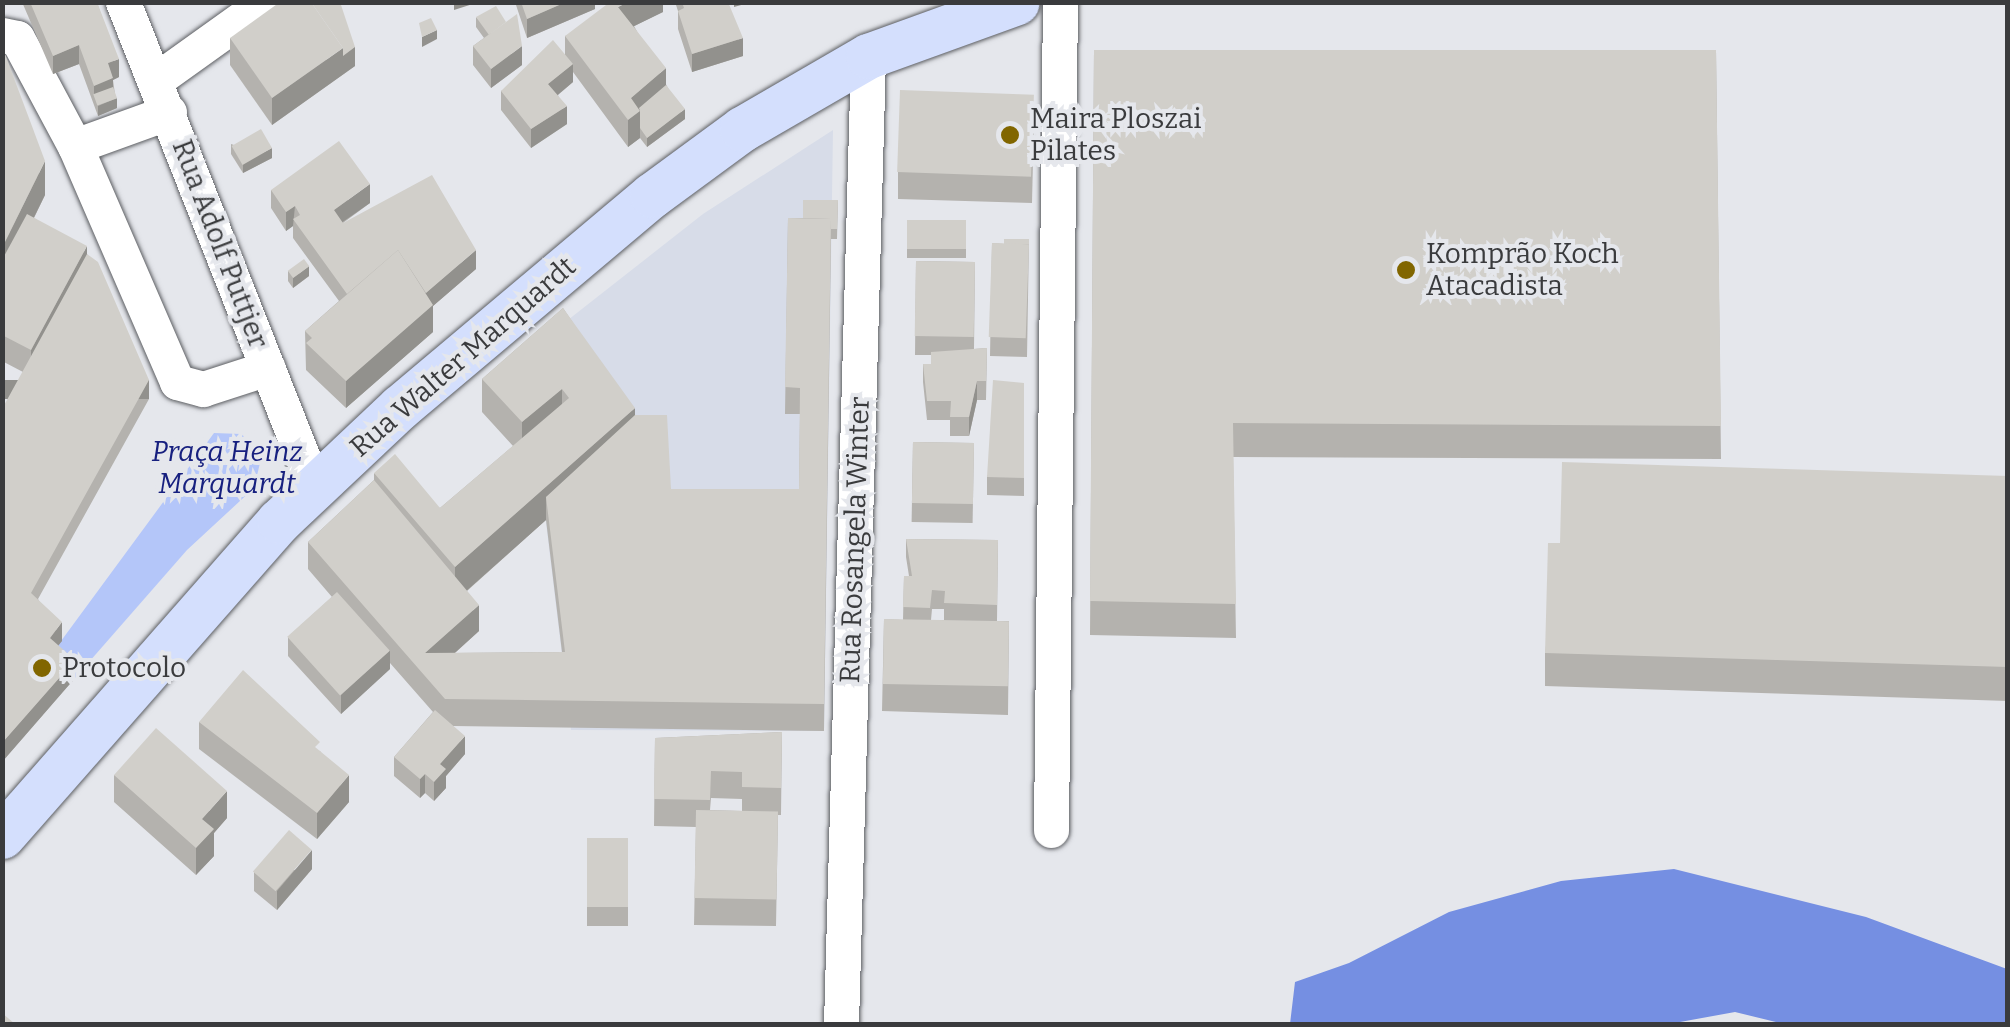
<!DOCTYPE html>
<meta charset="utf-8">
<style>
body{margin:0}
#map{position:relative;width:2010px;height:1027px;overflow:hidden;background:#e5e7ec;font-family:Bitter,serif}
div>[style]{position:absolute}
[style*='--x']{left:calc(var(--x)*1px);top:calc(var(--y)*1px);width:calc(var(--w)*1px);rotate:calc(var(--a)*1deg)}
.built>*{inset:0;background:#d7dce8}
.green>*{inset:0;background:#b4c6f9}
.water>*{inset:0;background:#758fe2}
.roads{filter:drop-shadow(0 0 2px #5c5e62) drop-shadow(0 0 2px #5c5e62)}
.minor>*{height:35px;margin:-17.5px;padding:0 17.5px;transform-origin:17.5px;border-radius:17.5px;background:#fff}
.major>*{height:45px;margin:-22.5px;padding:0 22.5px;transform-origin:22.5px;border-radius:22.5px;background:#d4dffd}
.wall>*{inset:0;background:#b4b2ae;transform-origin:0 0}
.shaded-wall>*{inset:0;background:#92918d;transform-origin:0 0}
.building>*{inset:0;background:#d1cfca;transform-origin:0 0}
.dots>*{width:28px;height:28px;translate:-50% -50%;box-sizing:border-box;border:5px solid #e5e7ec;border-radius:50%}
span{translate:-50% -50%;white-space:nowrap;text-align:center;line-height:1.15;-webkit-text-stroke:8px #e5e7ec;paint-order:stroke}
.poi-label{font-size:28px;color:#3a3b3d}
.left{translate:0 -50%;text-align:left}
.street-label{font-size:28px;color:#3a3b3d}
.park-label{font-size:28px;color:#17207f;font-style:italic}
.frame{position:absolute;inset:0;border:5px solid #3a3b3d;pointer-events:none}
</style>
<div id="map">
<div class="built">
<i style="clip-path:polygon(833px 130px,824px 731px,571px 730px,546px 523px,635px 441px,559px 327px,703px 214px)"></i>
</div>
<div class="green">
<i style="clip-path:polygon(214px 433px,241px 434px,253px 443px,260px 463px,254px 488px,187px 550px,75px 678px,50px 656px)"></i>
</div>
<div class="water">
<i style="clip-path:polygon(1674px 869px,1866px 917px,2007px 969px,2007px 1024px,1784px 1024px,1735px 1012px,1669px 1024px,1290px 1024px,1295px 982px,1349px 963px,1449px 912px,1561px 881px)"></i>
</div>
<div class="roads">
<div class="minor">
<i style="--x:123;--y:2;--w:520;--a:68.46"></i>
<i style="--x:2;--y:35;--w:15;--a:11"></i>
<i style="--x:17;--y:38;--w:123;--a:61.8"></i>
<i style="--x:75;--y:146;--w:100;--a:-19.9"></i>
<i style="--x:156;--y:80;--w:134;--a:-35.6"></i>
<i style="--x:75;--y:146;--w:257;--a:66.6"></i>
<i style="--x:177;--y:382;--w:27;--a:15"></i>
<i style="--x:203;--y:389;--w:68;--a:-17.9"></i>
<i style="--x:1051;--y:830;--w:828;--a:-89.38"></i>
<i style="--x:841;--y:1024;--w:968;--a:-88.4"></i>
</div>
<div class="major">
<i style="--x:2;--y:836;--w:419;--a:-48.7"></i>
<i style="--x:279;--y:521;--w:166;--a:-43.3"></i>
<i style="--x:400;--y:407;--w:329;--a:-40.1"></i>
<i style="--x:652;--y:195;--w:112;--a:-36.3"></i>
<i style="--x:742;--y:129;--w:146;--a:-30.1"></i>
<i style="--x:868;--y:56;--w:158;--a:-19.9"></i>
</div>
</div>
<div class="wall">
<i style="clip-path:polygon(22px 2px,97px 2px,119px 77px,113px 80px,117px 108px,98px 116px,79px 64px,53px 74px)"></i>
<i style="clip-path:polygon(515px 2px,595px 2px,595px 9px,527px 38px)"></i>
<i style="clip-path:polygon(663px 2px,663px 12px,634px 26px,685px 119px,647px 147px,640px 138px,628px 147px,573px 72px,573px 82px,558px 95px,567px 124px,531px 148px,501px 110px,501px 91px,565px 55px,565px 36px)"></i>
<i style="clip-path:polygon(675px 2px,728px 2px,743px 56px,692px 72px,678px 29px,678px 11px)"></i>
<i style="clip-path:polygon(476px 17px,522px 65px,491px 88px,473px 65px,473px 46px,484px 38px,476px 27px)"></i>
<i style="clip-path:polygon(230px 38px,355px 66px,272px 125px,230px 65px)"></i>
<i style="clip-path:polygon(2px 46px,45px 195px,34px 218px,87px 254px,149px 399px,38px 599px,62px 641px,58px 645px,75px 678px,2px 762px,23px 372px,2px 361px)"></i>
<i style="clip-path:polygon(1094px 50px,1716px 50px,1721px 459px,1233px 457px,1236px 638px,1090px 635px)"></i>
<i style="clip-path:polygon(1034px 120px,1032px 203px,898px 199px,898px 172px)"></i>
<i style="clip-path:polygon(231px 144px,272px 158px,243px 173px,231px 154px)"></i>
<i style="clip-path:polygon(271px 190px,370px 203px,343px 223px,476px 269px,433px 306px,433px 332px,346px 408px,306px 370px,305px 331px,339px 301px,293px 238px,293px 226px,286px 231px,271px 208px)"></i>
<i style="clip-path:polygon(evenodd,838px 200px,837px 239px,831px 239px,824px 731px,453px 726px,465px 754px,446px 776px,446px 788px,434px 801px,425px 793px,420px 798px,394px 776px,394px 757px,433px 712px,390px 663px,390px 669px,341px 714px,288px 656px,288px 637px,332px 597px,308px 569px,308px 542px,374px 480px,374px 473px,440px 508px,513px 446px,482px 412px,482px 379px,563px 308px,635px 415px,671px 489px,799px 489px,800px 414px,785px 414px,788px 218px,803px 218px,838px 200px,546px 520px,562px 652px,455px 653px,479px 631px,467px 591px,546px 520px)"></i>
<i style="left:907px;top:220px;width:59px;height:38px"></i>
<i style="clip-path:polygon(1029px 239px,1027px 357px,990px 356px,992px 243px,1004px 244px)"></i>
<i style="clip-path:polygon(916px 261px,975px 262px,974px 349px,987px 348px,986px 400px,977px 400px,969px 436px,950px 436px,950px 420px,927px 420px,923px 382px,923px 364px,931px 364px,931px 355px,915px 355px)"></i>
<i style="clip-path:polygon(288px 271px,309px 276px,293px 288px,288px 281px)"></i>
<i style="clip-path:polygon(1024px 383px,1024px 496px,987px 495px,987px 477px)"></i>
<i style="left:913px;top:442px;width:61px;height:80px;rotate:1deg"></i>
<i style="clip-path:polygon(2008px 476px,2008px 701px,1545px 686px,1545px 653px,1560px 543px)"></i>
<i style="clip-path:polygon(evenodd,906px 539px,998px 540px,997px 621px,1009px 621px,1008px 715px,882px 711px,884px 619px,903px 620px,904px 576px,909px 576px,906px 557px,906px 539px,932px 609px,944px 609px,944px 620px,931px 620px,932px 609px)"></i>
<i style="clip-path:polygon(199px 722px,320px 751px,349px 802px,317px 839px,199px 749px)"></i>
<i style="clip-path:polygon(evenodd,782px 732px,781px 815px,778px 815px,776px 926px,694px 925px,696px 827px,654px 826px,655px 738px,782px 732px,711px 798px,742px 799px,742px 811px,710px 810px,711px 798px)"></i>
<i style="clip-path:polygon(114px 775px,227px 818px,214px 833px,214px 856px,196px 875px,114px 802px)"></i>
<i style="left:587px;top:838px;width:41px;height:88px"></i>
<i style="clip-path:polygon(312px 869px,277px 910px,254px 891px,254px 872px)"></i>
</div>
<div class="shaded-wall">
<i style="clip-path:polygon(454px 2px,479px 2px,454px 10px)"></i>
<i style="clip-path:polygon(566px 2px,595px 2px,595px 9px,527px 38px,527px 19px)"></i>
<i style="clip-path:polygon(628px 2px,663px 2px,663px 12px,618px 34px,618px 7px)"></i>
<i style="clip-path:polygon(734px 2px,752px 2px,734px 7px)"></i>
<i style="clip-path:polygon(437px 30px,437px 39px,422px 47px,422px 37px)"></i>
<i style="clip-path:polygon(743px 38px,743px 56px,692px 72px,692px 54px)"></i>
<i style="clip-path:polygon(79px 45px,79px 64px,53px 74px,53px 56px)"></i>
<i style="clip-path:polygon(522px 46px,522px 65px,491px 88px,491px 69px)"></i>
<i style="clip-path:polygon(355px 47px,355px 66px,272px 125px,272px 98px,343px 48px)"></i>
<i style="clip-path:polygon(119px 59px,119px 77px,113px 80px,113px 97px,94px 95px,94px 86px,108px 63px)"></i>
<i style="clip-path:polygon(573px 64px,573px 82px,548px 103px,548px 84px)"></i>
<i style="clip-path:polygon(666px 68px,666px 95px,640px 117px,640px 138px,628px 147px,628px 120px,631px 98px)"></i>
<i style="clip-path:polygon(117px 98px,117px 108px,98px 116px,98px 106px)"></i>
<i style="clip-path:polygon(567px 106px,567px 124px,531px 148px,531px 129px)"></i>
<i style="clip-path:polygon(685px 109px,685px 119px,647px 147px,647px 138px)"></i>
<i style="clip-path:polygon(272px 148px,272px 158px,243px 173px,243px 163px)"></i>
<i style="clip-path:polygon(45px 161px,45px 195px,2px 282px,2px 248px)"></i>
<i style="clip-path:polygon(370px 184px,370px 203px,334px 228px,334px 210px)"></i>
<i style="clip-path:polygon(295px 206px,293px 226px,286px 231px,286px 212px)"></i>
<i style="clip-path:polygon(87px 246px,87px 273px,31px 377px,31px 350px)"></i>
<i style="clip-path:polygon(476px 250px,476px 269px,433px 306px,433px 332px,346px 408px,346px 381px,422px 296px)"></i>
<i style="clip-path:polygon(309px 266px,309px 276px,293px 288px,293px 278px)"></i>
<i style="left:149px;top:380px;width:19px;height:244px;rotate:90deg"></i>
<i style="clip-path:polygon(977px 381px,977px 400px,969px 436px,969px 417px)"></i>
<i style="clip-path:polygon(562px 389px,562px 423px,522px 456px,522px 422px)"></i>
<i style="clip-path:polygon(635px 408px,635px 441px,546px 497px,546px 520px,455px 601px,455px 567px)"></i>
<i style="clip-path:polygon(479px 605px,479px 631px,427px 678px,425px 653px)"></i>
<i style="clip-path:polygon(62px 622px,62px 641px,50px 656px,50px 638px)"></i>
<i style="clip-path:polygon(390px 650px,390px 669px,341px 714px,341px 695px)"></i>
<i style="clip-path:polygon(75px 660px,75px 678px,2px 762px,2px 743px)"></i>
<i style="clip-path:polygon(465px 736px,465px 754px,446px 776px,446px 788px,434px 801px,434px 782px,440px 764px)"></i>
<i style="clip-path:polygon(425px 774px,425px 793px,420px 798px,420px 779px)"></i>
<i style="clip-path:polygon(349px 775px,349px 802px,317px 839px,317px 813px)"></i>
<i style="clip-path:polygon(227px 791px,227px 818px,214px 833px,214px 856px,196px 875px,196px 848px,202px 819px)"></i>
<i style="clip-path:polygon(312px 850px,312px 869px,277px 910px,277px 891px)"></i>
</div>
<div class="building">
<i style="clip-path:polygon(30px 2px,97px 2px,119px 59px,108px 63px,113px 78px,94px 86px,79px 45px,53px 56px)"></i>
<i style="clip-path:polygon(280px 2px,311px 2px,343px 48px,272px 98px,230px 38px)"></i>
<i style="clip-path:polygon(311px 2px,340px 2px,355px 47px,343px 56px,343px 48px)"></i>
<i style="clip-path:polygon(521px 2px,566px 2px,527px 19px)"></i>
<i style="clip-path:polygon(610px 2px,628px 2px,618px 7px,666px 68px,631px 98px,640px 111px,628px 120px,565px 36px)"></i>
<i style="clip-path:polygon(682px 2px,728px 2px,743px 38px,692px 54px,678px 11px,684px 8px)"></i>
<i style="clip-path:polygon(496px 6px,506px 22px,489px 35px,476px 17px)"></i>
<i style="clip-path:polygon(517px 14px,522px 46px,491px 69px,473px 46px)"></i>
<i style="clip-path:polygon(431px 18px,437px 30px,422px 37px,419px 23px)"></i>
<i style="clip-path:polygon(553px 40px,573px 64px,548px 84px,567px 106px,531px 129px,501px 91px)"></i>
<i style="clip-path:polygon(2px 46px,45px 161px,2px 248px)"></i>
<i style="clip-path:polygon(1094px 50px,1716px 50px,1721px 426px,1233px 423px,1236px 604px,1090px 601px)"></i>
<i style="clip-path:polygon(666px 85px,685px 109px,647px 138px,640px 128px,640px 111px,639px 108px)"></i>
<i style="left:113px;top:87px;width:12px;height:21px;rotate:70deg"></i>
<i style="left:900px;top:90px;width:134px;height:82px;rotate:2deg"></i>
<i style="left:261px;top:129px;width:22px;height:34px;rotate:60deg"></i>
<i style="clip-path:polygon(339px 141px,370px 184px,334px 210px,343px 223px,432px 175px,476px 250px,426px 293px,398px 250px,347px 294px,293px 219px,300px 215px,295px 206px,286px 212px,271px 190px)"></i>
<i style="clip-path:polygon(803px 200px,838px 200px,837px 229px,831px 229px,831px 219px,803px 218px)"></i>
<i style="clip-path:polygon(27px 214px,87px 246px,31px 350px,2px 335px,2px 260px)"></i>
<i style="clip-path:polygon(788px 218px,831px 219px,824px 704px,445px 699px,308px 542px,374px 480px,479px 605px,425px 653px,565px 652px,546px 497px,635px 415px,667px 415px,671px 489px,799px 489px,800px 388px,785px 387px)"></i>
<i style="left:907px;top:220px;width:59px;height:29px"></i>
<i style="clip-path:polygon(1004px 239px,1029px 239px,1029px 253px,1029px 244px,1004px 244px)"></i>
<i style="left:992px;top:243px;width:37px;height:94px;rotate:2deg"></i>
<i style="clip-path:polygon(398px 250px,433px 305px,346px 381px,306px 343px,312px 338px,305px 331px)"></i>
<i style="clip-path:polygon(87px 254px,98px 262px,149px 380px,31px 593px,62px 622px,50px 638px,75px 660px,2px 743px,2px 409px)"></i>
<i style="left:304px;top:259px;width:9px;height:20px;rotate:54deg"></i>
<i style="left:916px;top:261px;width:59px;height:75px;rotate:1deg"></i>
<i style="clip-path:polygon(563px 308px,635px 408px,455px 567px,374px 473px,395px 454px,440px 508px,569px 398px,562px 389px,522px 422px,482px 379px)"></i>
<i style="clip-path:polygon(987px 348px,986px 381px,977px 381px,969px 417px,950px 417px,951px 401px,927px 401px,923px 364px,931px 364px,931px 352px)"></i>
<i style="clip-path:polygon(993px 380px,1024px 383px,1024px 478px,987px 477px)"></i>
<i style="left:913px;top:442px;width:61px;height:61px;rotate:1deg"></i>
<i style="clip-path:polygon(1562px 462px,2008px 476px,2008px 667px,1545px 653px,1548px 543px,1560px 543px)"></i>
<i style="clip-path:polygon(906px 539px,998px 540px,997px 605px,944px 603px,945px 591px,932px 590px,930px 608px,903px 607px,904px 576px,912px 576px)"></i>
<i style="left:337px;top:592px;width:79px;height:67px;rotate:48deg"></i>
<i style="left:884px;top:619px;width:125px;height:65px;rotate:1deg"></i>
<i style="clip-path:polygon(243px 670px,320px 742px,315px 747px,349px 775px,317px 813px,199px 722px)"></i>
<i style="clip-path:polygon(435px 710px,465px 736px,440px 764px,446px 769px,434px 782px,425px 774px,420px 779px,394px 757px)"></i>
<i style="clip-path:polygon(156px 728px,227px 791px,202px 819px,214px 829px,196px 848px,114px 775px)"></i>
<i style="clip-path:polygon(782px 732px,781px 788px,742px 787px,742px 772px,711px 771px,710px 800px,654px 799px,655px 738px)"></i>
<i style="left:696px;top:810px;width:82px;height:88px;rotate:1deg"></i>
<i style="left:289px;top:830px;width:30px;height:55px;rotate:41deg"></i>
<i style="left:587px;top:838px;width:41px;height:69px"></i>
<i style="clip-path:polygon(2px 1013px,15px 1024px,2px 1024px)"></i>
</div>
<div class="dots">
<i style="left:1010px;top:135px;background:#816600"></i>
<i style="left:1406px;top:270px;background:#816600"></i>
<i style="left:42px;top:668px;background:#816600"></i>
</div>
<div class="poi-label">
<span class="left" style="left:1030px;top:135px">Maira Ploszai<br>Pilates</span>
<span class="left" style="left:1426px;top:270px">Komprão Koch<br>Atacadista</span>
<span class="left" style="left:62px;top:668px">Protocolo</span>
</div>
<div class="street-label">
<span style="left:220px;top:244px;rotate:69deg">Rua Adolf Puttjer</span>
<span style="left:463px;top:357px;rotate:-41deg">Rua Walter Marquardt</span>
<span style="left:855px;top:540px;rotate:-88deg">Rua Rosangela Winter</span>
</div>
<div class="park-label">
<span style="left:227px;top:468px">Praça Heinz<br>Marquardt</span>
</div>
<div class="frame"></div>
</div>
